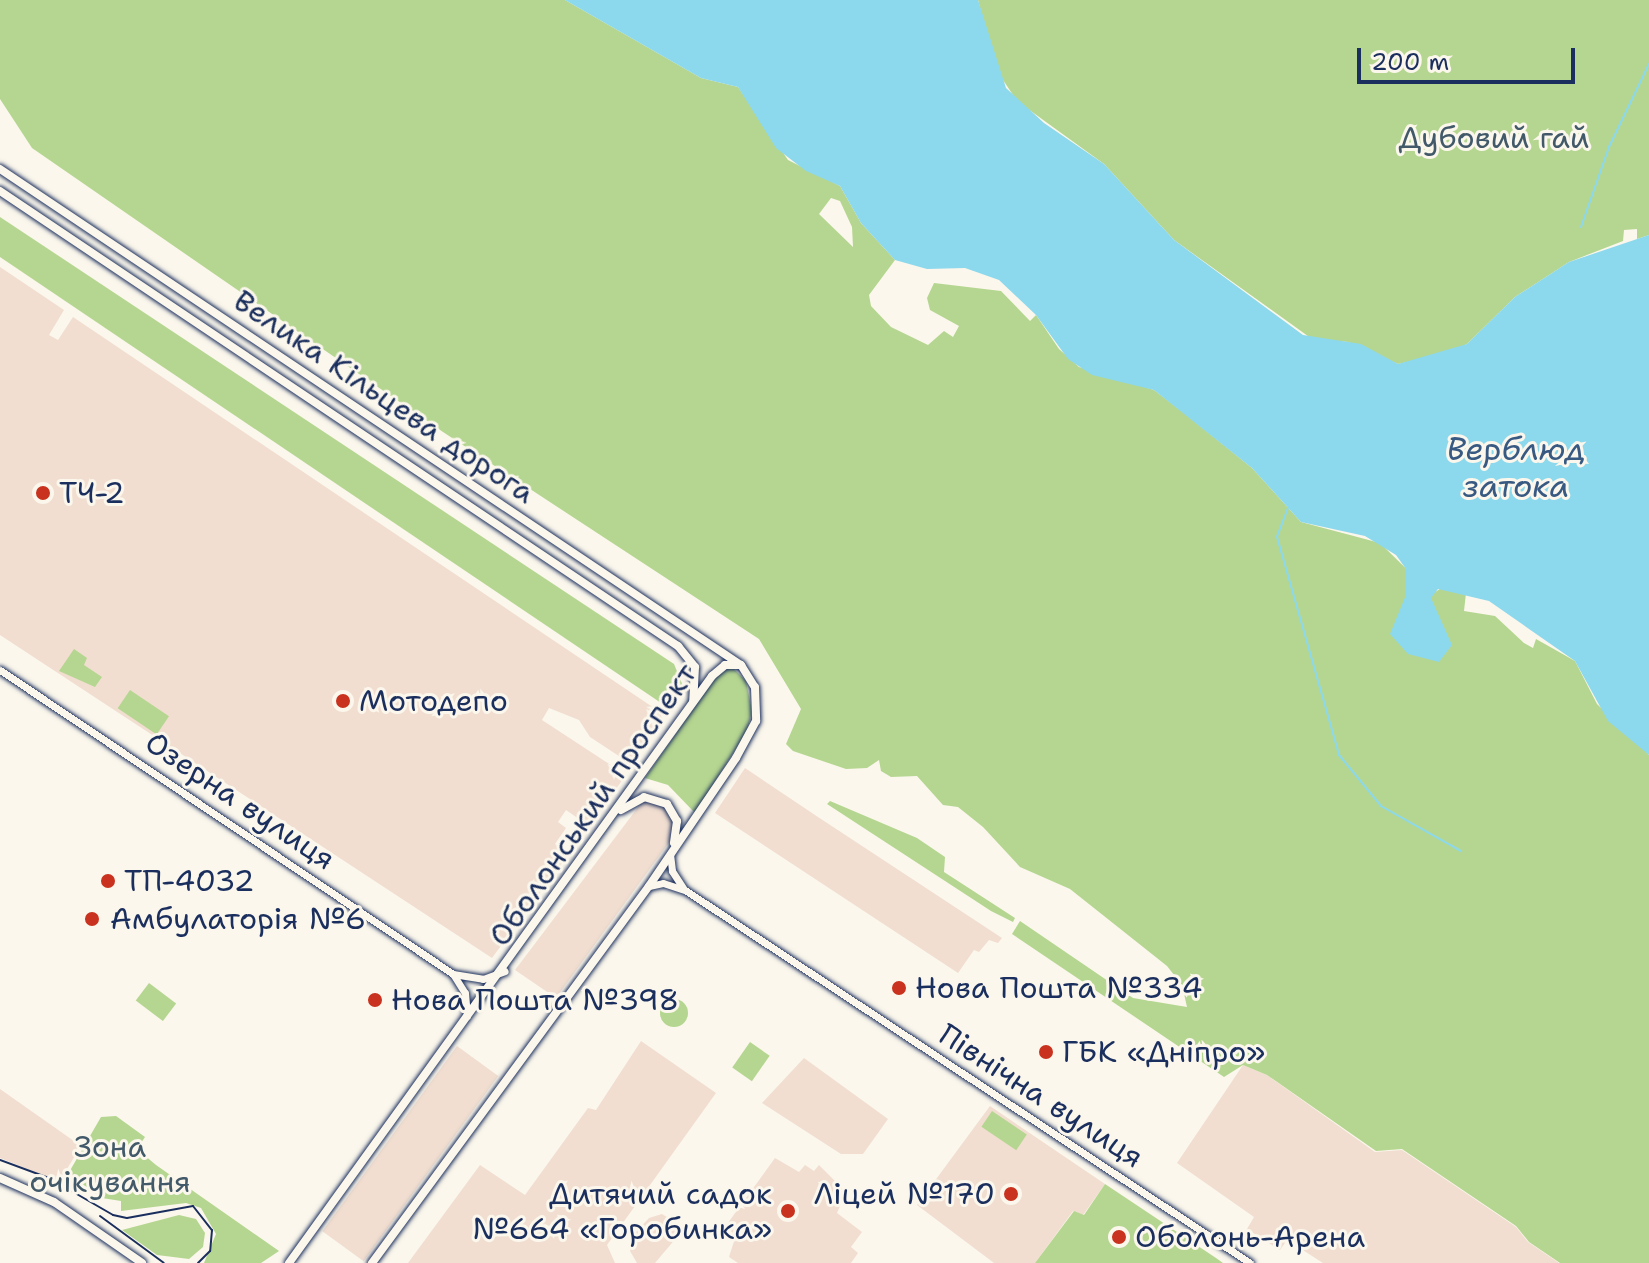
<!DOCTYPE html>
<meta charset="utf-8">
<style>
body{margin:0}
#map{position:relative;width:1649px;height:1263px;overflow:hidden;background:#fbf7ec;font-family:"Shantell Sans",sans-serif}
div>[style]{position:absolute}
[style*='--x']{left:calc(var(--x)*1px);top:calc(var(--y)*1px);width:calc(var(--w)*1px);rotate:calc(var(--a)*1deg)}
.built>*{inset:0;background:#f1ded0;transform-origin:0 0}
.green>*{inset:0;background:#b5d690;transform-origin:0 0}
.round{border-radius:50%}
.water>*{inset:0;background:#8cd8ed}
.stream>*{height:2px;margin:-1px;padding:0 1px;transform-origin:1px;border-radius:1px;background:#8cd8ed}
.roads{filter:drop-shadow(0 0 2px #1b2f5e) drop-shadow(0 0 2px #1b2f5e)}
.tertiary>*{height:7px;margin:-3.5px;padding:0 3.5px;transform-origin:3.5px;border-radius:3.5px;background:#fbf7ec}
.secondary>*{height:8px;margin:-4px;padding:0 4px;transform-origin:4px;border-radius:4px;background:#fbf7ec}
.tram>*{height:2px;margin:-1px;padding:0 1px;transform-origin:1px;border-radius:1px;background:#1b2f5e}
.dots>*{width:22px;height:22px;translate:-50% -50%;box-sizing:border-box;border:4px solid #fbf7ec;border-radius:50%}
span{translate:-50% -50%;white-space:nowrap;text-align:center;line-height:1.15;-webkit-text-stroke:6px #fbf7ec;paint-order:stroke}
.park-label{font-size:30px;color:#42596a}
.street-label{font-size:30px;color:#1b2f5e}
.poi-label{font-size:30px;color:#1b2f5e}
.left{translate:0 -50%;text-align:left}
.right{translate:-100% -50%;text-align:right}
.water-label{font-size:32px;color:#375982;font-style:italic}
.scale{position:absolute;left:1357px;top:48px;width:218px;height:36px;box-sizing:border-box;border:4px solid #1b2f5e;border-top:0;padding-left:10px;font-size:24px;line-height:28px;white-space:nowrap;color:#1b2f5e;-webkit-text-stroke:6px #fbf7ec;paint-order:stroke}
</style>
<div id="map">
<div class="built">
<i style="clip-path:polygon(0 267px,64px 310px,49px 335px,58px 340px,73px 317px,660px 712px,662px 719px,631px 764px,590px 737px,579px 720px,549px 708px,542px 720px,626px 775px,589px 826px,566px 810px,558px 822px,566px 828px,555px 844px,568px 855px,492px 958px,0 635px)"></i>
<i style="clip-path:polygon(745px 768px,818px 817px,1002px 938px,998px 943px,989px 940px,979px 952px,974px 950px,958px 973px,715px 813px)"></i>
<i style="clip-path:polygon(642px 802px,660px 803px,673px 815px,673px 837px,556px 998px,515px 970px)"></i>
<i style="clip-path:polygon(641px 1041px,716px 1093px,607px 1245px,615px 1263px,408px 1263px,480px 1165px,525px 1195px,588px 1108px,596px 1110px)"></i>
<i style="left:457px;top:1046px;width:51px;height:229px;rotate:36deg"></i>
<i style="clip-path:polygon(804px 1058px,888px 1119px,863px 1154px,841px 1154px,762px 1103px)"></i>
<i style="clip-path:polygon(1243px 1065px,1267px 1075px,1375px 1152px,1402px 1150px,1516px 1227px,1528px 1242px,1559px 1263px,1323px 1263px,1287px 1240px,1280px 1250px,1247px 1229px,1254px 1217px,1177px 1163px)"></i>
<i style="clip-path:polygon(0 1089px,81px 1146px,59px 1182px,0 1158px)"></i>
<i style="clip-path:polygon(990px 1106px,1105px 1184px,1083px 1215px,1073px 1211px,1035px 1263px,994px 1263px,917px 1205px)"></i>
<i style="clip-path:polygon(775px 1158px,799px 1172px,805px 1165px,814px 1171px,819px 1165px,846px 1192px,837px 1213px,862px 1232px,851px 1247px,858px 1253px,851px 1263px,738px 1263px,729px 1257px,736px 1235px,725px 1227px)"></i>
<i style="clip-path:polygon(662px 1214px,675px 1222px,677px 1237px,655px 1263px,637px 1263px,630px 1251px,633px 1235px,649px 1218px)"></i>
</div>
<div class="green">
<i style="clip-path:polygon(evenodd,0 0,565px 0,701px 78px,738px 87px,788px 160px,840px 186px,861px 223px,895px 260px,869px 295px,871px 306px,891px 327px,928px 345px,944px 331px,953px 337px,959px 326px,930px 310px,927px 298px,934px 283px,1001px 291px,1030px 321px,1036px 315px,1059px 349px,1079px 367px,1154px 390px,1185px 414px,1252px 468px,1301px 522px,1380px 543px,1432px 594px,1443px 587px,1466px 593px,1464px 611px,1495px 616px,1524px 643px,1533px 648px,1536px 639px,1575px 661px,1597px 704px,1649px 755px,1649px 1263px,1560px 1263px,1529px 1242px,1516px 1226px,1402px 1149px,1376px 1151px,1267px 1075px,1243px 1065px,1224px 1077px,1012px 934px,1020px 921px,1133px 998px,1187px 1007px,1182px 985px,1167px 966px,1070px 889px,1020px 867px,983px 827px,958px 807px,943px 805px,917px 776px,891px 777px,881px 771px,879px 760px,867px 768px,846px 769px,793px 751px,786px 744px,801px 709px,759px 639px,443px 432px,32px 148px,0 99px,0 0,831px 198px,840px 201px,852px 227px,853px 247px,819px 214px,831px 198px)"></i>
<i style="clip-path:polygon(978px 0,1649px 0,1649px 235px,1637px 239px,1637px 229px,1624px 230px,1623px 241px,1569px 262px,1515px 297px,1467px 344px,1443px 354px,1398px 364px,1348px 342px,1312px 339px,1174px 240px,1104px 164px,1017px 101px,997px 71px)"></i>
<i style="clip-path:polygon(0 217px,674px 664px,683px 686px,670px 709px,0 257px)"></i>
<i style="clip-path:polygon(74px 649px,87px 658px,84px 665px,102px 677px,95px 687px,59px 671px)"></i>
<i style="clip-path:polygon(726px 669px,734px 669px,746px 681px,752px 711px,747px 731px,695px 813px,668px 785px,645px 778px,716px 676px)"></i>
<i style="left:130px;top:690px;width:47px;height:22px;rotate:34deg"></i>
<i style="clip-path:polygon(830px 801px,917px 838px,945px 857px,944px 872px,1015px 918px,1013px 922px,991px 911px,827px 804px)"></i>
<i style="left:149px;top:983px;width:34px;height:22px;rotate:37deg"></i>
<i class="round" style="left:660px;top:999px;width:28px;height:28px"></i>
<i style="left:750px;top:1042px;width:24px;height:31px;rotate:35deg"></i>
<i style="left:992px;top:1111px;width:42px;height:19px;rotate:34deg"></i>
<i style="clip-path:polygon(116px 1116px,145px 1137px,137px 1149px,156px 1165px,279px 1251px,261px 1263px,204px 1263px,216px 1234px,201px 1208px,186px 1203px,121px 1211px,121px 1201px,102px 1198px,68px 1174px,101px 1117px)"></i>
<i style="clip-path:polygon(1105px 1184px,1216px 1258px,1223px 1263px,1035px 1263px,1074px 1211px,1084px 1215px)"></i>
<i style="clip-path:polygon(179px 1215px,196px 1219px,205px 1233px,203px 1247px,189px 1259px,157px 1255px,122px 1230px)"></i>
</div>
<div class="water">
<i style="clip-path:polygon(565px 0,978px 0,1006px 88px,1044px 123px,1104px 164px,1174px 240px,1303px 335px,1361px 344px,1398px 364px,1467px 344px,1515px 297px,1569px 262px,1649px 235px,1649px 755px,1608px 721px,1575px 661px,1489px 601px,1438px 589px,1431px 598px,1452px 645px,1439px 662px,1408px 654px,1390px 634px,1406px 595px,1406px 569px,1396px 555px,1365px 536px,1301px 522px,1252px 468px,1154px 390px,1092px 375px,1068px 359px,1036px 315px,999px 280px,965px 268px,927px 269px,895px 260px,861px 223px,840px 186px,806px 171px,776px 148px,738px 87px,701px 78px)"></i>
</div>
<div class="stream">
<i style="--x:1581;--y:227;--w:85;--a:-70.7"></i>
<i style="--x:1609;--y:147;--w:92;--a:-64.3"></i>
<i style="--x:1288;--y:508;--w:31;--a:111"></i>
<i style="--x:1277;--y:537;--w:227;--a:74.1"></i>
<i style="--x:1339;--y:755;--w:66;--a:50.5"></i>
<i style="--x:1381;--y:806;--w:92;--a:29.4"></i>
</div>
<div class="roads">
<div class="tertiary">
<i style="--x:0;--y:670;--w:546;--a:33.86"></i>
<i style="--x:453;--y:974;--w:30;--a:9"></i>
<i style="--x:483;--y:979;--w:23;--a:-20"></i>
<i style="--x:670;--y:854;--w:17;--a:83"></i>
<i style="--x:672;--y:871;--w:20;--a:57"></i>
<i style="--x:649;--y:886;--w:14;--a:-12"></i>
<i style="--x:663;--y:883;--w:23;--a:18"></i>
<i style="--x:685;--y:890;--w:677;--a:33.43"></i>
<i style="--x:453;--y:974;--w:22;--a:58"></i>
<i style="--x:465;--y:993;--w:23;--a:85"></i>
</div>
<div class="secondary">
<i style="--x:0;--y:169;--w:892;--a:33.8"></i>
<i style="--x:741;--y:665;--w:26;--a:58"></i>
<i style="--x:755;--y:687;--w:34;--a:88"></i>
<i style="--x:756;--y:721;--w:42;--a:118.4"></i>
<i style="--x:736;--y:758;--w:155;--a:124.2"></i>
<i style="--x:649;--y:886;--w:468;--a:126.3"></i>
<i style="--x:0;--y:191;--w:817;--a:33.87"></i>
<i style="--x:678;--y:646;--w:27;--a:51"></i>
<i style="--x:695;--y:667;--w:34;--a:93"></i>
<i style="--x:621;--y:810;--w:26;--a:-29"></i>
<i style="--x:644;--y:797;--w:24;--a:17"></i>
<i style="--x:667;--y:804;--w:20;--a:60"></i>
<i style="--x:677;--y:821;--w:22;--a:98"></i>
<i style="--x:0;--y:1178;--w:59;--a:24"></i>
<i style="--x:54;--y:1202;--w:107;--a:34.7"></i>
<i style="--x:289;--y:1263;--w:724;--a:-54.22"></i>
<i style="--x:712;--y:676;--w:17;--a:-40"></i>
<i style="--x:725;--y:665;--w:15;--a:0"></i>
</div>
</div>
<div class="tram">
<i style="--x:0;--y:1160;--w:52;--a:20.2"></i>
<i style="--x:49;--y:1178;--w:74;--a:30"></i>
<i style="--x:113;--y:1215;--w:14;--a:12"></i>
<i style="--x:127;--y:1218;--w:67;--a:-10.3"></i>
<i style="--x:193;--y:1206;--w:31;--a:52"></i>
<i style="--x:212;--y:1230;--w:21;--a:95"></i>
<i style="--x:210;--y:1251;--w:17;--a:135"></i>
<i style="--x:100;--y:1216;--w:79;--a:36.3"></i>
</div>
<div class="dots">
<i style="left:43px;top:493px;background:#c8321e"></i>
<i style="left:343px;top:701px;background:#c8321e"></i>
<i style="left:108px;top:881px;background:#c8321e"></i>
<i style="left:92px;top:919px;background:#c8321e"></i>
<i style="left:899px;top:988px;background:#c8321e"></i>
<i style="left:375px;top:1000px;background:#c8321e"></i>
<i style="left:1046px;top:1052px;background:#c8321e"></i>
<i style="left:1011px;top:1194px;background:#c8321e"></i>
<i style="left:788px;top:1211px;background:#c8321e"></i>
<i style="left:1119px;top:1237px;background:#c8321e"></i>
</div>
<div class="park-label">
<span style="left:1494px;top:138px">Дубовий гай</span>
<span style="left:110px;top:1164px">Зона<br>очікування</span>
</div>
<div class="street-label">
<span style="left:384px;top:397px;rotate:34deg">Велика Кільцева дорога</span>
<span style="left:240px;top:801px;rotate:34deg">Озерна вулиця</span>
<span style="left:593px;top:805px;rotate:-55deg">Оболонський проспект</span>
<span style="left:1041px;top:1096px;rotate:33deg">Північна вулиця</span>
</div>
<div class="poi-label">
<span class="left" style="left:59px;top:493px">ТЧ-2</span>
<span class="left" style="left:359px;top:701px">Мотодепо</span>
<span class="left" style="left:124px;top:881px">ТП-4032</span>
<span class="left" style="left:110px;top:919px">Амбулаторія №6</span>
<span class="left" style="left:915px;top:988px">Нова Пошта №334</span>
<span class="left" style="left:391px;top:1000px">Нова Пошта №398</span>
<span class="left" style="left:1062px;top:1052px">ГБК «Дніпро»</span>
<span class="right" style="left:772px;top:1211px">Дитячий садок<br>№664 «Горобинка»</span>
<span class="right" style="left:995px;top:1194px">Ліцей №170</span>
<span class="left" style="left:1135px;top:1237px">Оболонь-Арена</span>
</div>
<div class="water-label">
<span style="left:1516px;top:468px">Верблюд<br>затока</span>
</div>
<div class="scale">200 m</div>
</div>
